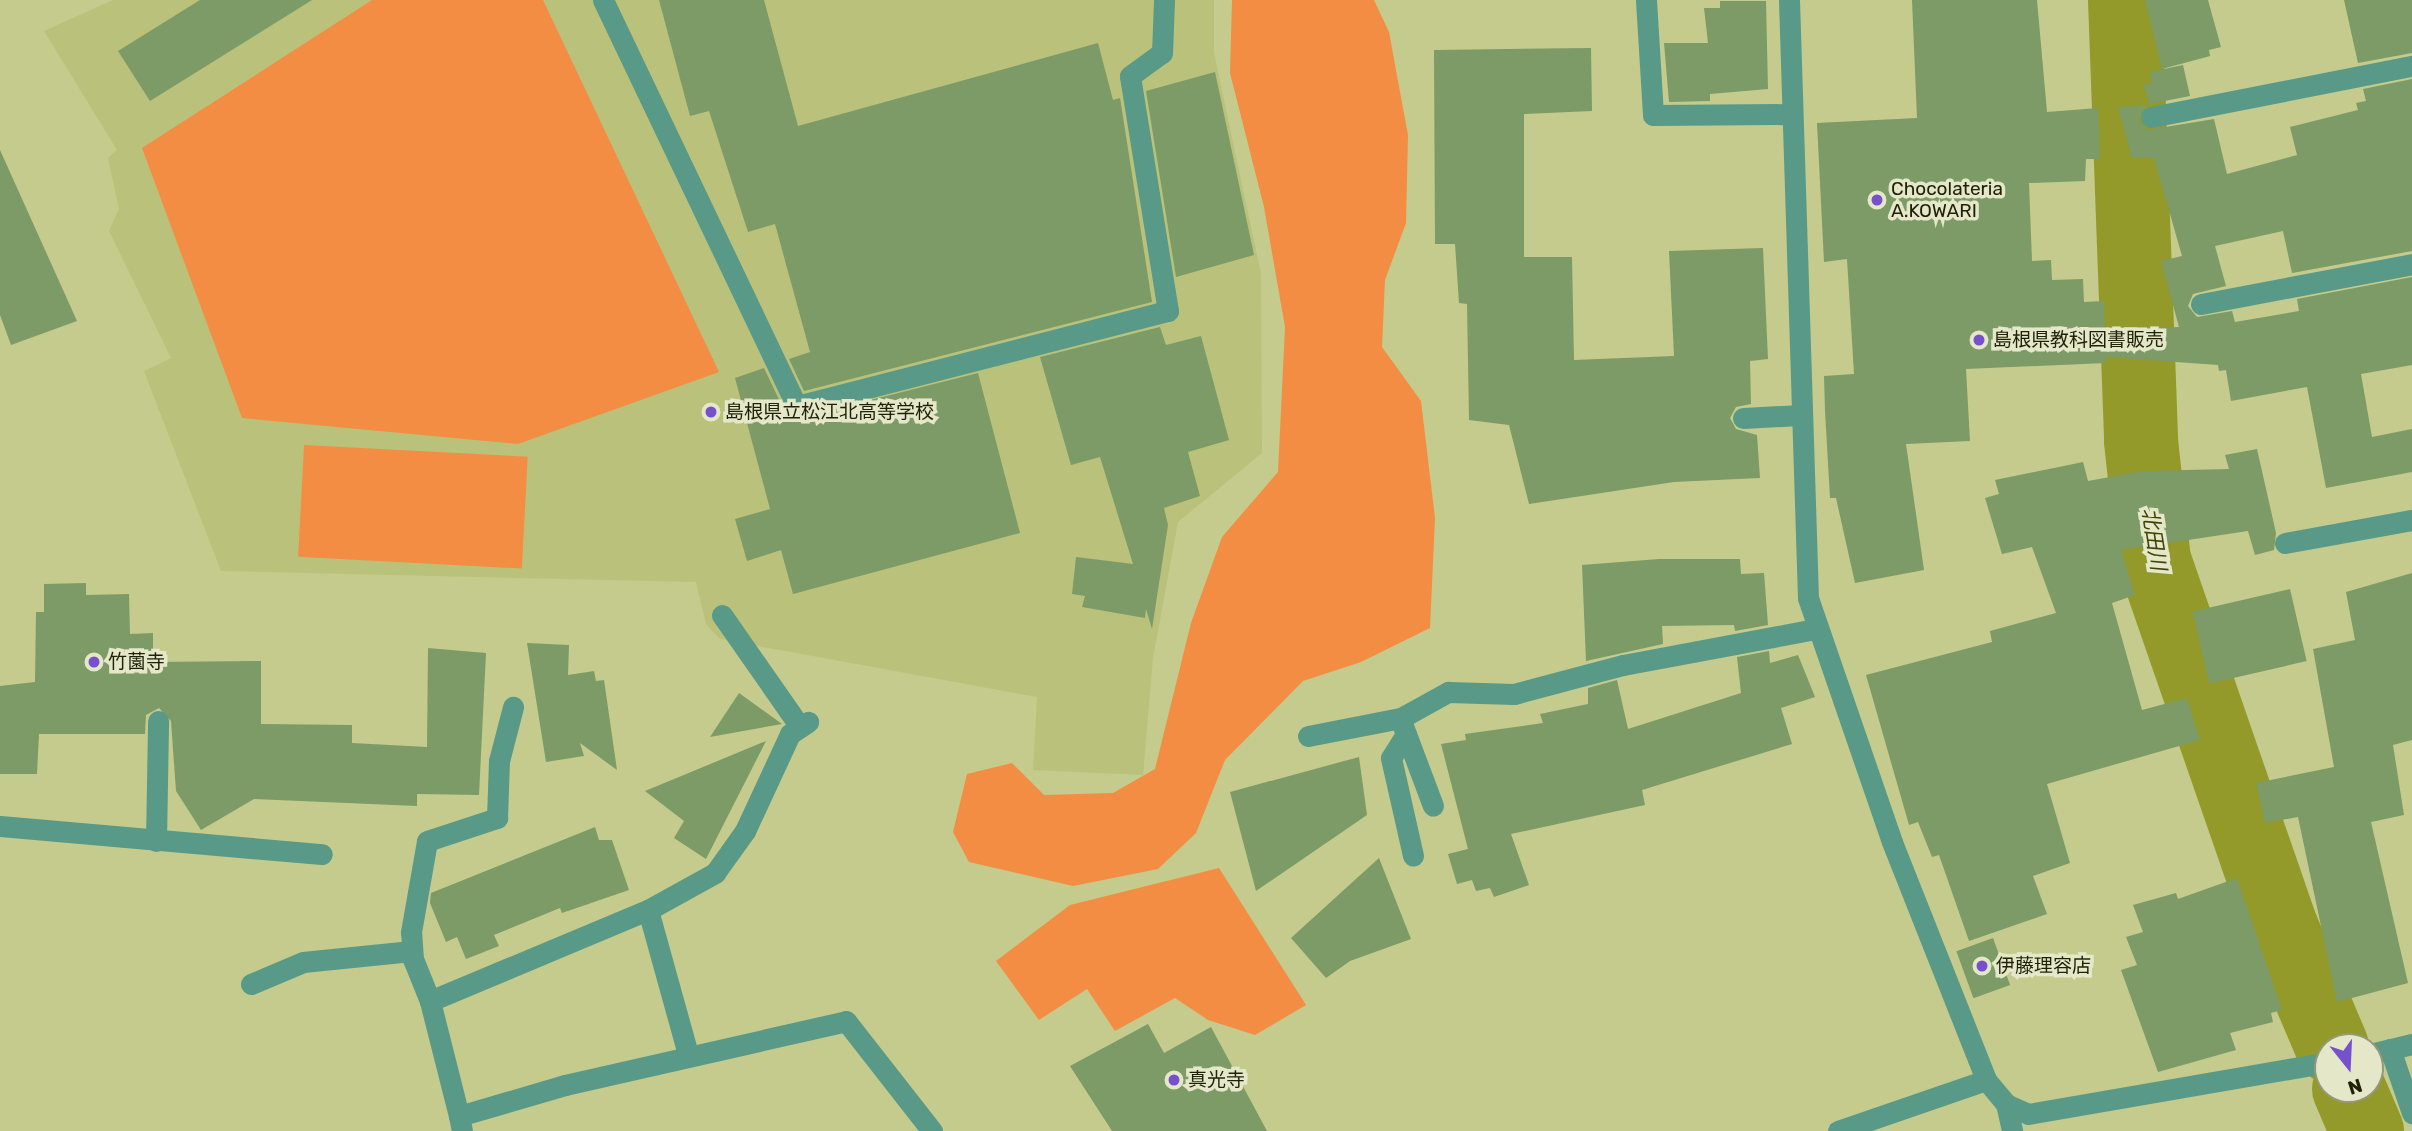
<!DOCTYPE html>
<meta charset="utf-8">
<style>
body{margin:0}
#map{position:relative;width:2412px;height:1131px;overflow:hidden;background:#c4cb8c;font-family:Rubik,"Noto Sans JP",sans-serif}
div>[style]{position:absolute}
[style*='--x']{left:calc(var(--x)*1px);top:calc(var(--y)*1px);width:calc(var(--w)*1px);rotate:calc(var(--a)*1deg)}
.built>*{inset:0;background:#bac17a}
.green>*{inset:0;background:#f38d44;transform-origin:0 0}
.river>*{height:74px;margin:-37px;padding:0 37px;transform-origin:37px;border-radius:37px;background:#939a29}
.building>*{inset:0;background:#7c9b66;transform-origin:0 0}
.lane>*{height:21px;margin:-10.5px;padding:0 10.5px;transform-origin:10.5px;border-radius:10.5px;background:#589a87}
.street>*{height:21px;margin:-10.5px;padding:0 10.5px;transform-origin:10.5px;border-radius:10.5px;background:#589a87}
.dots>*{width:19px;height:19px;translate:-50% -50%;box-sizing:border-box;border:4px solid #e4e8c9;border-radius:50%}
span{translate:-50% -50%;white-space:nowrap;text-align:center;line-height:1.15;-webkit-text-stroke:7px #e4e8c9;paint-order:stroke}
.poi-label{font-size:19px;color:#1f2007}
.left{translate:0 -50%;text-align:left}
.water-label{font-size:21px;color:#404306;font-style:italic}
.north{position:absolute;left:2314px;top:1033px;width:70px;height:70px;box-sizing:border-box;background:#e4e8c9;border:2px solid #95987b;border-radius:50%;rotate:162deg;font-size:19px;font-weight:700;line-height:28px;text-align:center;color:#1f2007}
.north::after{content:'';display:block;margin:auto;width:24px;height:32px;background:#7651cb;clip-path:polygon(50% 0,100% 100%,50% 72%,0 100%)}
</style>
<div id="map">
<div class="built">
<i style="clip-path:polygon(113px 0,1214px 0,1214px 53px,1261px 274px,1262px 453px,1178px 522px,1153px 658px,1143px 775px,1033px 770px,1037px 697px,720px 639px,706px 624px,696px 582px,221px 571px,144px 371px,171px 358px,109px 231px,119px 209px,108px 158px,117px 150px,44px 31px)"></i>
</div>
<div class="green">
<i style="clip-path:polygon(372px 0,543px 0,719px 372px,518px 444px,242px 418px,142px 148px)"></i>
<i style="clip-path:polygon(1232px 0,1374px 0,1389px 32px,1408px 135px,1406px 223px,1385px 280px,1382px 347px,1421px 401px,1435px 518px,1430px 628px,1361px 662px,1303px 681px,1225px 760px,1196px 833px,1158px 869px,1073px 886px,969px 862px,953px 832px,967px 774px,1012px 763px,1044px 795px,1113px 793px,1155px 769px,1191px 623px,1222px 537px,1278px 472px,1285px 327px,1264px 207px,1230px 73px)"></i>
<i style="left:304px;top:445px;width:224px;height:112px;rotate:3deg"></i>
<i style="clip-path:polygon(1219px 868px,1306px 1005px,1255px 1035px,1208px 1020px,1175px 998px,1115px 1031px,1087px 989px,1039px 1020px,996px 961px,1070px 905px)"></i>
</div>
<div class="river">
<i style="--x:2125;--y:0;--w:441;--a:87.9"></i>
<i style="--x:2141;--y:441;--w:120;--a:83.8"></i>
<i style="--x:2154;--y:560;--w:391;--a:70.9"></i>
<i style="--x:2282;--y:929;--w:128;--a:67"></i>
<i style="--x:2349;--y:1089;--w:46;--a:66.8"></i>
</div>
<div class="building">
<i style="clip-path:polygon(200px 0,312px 0,150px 101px,118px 51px)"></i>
<i style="clip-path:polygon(659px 0,764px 0,798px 126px,1098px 43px,1113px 100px,1120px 98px,1152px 302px,804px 391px,789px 359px,810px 352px,775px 224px,748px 232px,709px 111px,690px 116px)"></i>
<i style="clip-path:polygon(1912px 0,2037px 0,2047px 112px,2098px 108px,2100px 159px,2086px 159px,2085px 181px,2029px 183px,2032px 261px,2051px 260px,2052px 280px,2083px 279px,2084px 302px,2104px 301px,2105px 330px,2179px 327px,2161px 261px,2182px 256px,2154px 158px,2132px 158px,2118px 107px,2147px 105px,2138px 119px,2147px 130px,2214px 119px,2227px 174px,2297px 155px,2290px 127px,2358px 110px,2356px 103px,2366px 101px,2363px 89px,2412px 79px,2412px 251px,2292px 273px,2283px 231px,2215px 246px,2226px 286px,2193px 294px,2188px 306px,2197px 317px,2232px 311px,2235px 322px,2299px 311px,2297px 299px,2412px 277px,2412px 365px,2361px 374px,2372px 437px,2412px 429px,2412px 472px,2326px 488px,2307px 387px,2231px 401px,2226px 370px,2219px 371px,2218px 365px,2106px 357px,2106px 363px,1966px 369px,1970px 441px,1906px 444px,1924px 570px,1855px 583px,1836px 498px,1830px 498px,1825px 411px,1824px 376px,1854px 374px,1847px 259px,1824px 262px,1817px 123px,1917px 118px)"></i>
<i style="clip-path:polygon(2145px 0,2208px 0,2221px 47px,2209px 50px,2210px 56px,2162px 69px)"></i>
<i style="clip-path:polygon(2344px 0,2412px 0,2412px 53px,2358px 63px)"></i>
<i style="clip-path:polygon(1720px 1px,1766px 1px,1768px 89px,1710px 94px,1710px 101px,1669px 102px,1664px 43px,1708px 43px,1704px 8px,1720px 8px)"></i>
<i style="clip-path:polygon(1591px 48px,1592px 111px,1524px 114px,1524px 257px,1572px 257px,1574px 360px,1674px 356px,1669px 251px,1763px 248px,1768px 359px,1750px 361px,1751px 404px,1736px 407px,1730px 418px,1736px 429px,1757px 435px,1760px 478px,1674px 482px,1529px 504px,1509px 425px,1469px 420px,1467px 304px,1459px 303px,1455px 244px,1435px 244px,1434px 50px)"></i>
<i style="clip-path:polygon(2183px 65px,2190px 96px,2149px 104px,2144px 85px,2152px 83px,2150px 72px)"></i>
<i style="clip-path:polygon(1215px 72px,1254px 255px,1176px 277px,1146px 91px)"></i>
<i style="clip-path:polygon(0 150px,77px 321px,11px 345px,0 315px)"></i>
<i style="clip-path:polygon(1160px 327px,1166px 345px,1201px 336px,1229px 440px,1188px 452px,1200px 496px,1164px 508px,1168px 525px,1152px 629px,1146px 609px,1145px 618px,1082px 607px,1085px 596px,1072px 594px,1076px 557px,1133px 564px,1100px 457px,1071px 465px,1040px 357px)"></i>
<i style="clip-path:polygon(764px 368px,785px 412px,795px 419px,978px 373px,1020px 533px,793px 594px,781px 550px,747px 561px,735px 519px,770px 509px,735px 378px)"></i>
<i style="clip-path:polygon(2257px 449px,2276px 533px,2274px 550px,2255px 555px,2248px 531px,2121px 550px,2135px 595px,2112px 603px,2142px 710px,2187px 698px,2200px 740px,2047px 784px,2070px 863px,2033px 876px,2047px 914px,1969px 941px,1939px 855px,1932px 857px,1918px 822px,1909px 825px,1866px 675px,1992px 642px,1990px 631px,2056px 613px,2032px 547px,2002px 554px,1985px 498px,1999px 494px,1995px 480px,2083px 462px,2088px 481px,2143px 471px,2229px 469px,2225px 455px)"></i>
<i style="clip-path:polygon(1659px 559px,1740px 559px,1741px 574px,1764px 573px,1768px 625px,1735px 631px,1734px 625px,1662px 626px,1663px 644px,1586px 661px,1582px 565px)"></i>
<i style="clip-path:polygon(2412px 573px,2412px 740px,2393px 745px,2404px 815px,2371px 822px,2408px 983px,2337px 1002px,2298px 817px,2265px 823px,2256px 783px,2334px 767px,2313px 649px,2355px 640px,2346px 592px)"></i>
<i style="clip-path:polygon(86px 583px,86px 595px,129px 594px,130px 634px,153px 633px,153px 662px,261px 661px,261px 724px,352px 725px,352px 743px,427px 747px,428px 648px,486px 653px,479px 795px,417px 794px,417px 806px,254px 799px,201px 830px,176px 791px,171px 721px,159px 708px,146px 715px,145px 734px,39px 734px,37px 774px,0 774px,0 686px,35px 682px,36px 612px,44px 612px,44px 584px)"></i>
<i style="left:2290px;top:589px;width:74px;height:100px;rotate:77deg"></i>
<i style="clip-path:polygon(527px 643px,569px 645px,568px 675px,594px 671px,596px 681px,604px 680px,617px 770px,580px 743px,584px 756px,546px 762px)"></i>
<i style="clip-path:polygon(1769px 651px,1770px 663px,1798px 655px,1815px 697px,1781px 708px,1792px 744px,1642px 790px,1645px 805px,1511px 834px,1529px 885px,1494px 897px,1490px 888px,1476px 891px,1472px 880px,1457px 884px,1448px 854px,1468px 849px,1441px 744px,1466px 740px,1465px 734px,1543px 723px,1540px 714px,1588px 704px,1588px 688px,1617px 680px,1628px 729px,1741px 693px,1737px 657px)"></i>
<i style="clip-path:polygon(739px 693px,782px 724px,710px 737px)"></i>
<i style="clip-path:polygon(766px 741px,706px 859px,674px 838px,684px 821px,645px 791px)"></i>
<i style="clip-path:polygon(1359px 757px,1367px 815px,1256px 891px,1230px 792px)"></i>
<i style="clip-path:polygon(595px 827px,599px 840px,612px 840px,629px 890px,562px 913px,560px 908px,494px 935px,499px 946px,466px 959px,457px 937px,446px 942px,430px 903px,431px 893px)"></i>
<i style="clip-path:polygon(1379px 858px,1411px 939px,1350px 961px,1326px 978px,1291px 938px)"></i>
<i style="clip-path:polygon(2237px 878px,2282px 1010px,2271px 1013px,2273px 1022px,2230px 1033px,2236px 1050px,2158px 1072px,2121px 970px,2137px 965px,2126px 937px,2143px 932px,2133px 905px,2176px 893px,2178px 899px)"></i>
<i style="left:1993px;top:938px;width:50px;height:39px;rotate:70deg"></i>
<i style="clip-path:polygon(1148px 1024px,1164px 1053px,1211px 1027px,1267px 1131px,1112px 1131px,1070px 1066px)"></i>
</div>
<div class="lane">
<i style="--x:603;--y:0;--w:450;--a:64.5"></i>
<i style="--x:797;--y:406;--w:383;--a:-14.4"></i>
<i style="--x:1168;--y:311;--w:238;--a:-99.2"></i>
<i style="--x:1130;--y:76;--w:39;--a:-36"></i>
<i style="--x:1162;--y:53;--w:53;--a:-87.8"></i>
<i style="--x:1646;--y:0;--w:115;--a:86.5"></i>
<i style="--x:1653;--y:115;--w:139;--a:-0.4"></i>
<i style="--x:2151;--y:117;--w:266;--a:-11.1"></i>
<i style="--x:2201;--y:304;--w:215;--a:-10.7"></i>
<i style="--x:1743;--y:418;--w:57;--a:-3"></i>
<i style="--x:2285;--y:543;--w:129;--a:-10.3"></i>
<i style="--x:722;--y:615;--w:136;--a:55.1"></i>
<i style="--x:156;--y:841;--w:120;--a:-89"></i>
<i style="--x:251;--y:984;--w:56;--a:-22.9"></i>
<i style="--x:303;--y:962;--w:109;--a:-5.8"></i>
<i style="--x:430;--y:1001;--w:45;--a:-112"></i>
<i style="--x:413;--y:959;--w:27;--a:-94"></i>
<i style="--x:411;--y:932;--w:92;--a:-80"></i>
<i style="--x:427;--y:841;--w:74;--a:-18.2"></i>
<i style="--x:497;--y:818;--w:57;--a:-88"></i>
<i style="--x:499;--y:761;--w:56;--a:-75.5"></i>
</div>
<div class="street">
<i style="--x:1789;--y:0;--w:598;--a:88.18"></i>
<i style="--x:1808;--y:598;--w:258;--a:71"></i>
<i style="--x:1892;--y:842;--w:256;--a:68.4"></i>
<i style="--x:1986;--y:1080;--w:31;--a:50"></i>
<i style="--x:2006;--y:1104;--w:24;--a:24"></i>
<i style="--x:2028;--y:1114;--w:304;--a:-9.8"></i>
<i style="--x:1403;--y:726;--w:85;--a:69.4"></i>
<i style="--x:1406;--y:734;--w:28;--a:122"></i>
<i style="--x:1391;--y:758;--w:100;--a:77.3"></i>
<i style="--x:1308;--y:736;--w:95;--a:-11"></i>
<i style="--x:1401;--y:718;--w:54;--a:-29"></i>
<i style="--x:1448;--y:692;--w:66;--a:1.7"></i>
<i style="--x:1514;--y:694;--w:113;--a:-14.9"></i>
<i style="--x:1623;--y:665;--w:196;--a:-10.6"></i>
<i style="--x:0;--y:826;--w:323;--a:5"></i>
<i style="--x:648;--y:910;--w:149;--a:74.5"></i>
<i style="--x:2390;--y:1049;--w:68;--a:71"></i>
<i style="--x:2370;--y:1054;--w:43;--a:-13.4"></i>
<i style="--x:2006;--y:1104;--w:28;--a:77"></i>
<i style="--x:459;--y:1116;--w:119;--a:-104.2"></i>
<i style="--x:430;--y:1001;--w:236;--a:-22.7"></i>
<i style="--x:648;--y:910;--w:77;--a:-28.9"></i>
<i style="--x:715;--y:873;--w:52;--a:-54.5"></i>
<i style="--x:745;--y:831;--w:107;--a:-65.1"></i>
<i style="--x:790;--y:734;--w:22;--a:-34"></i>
<i style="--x:462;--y:1131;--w:15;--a:-101"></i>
<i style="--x:459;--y:1116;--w:110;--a:-16.3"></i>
<i style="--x:565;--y:1085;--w:288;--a:-12.8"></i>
<i style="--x:846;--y:1021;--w:140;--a:52"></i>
<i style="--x:1838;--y:1131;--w:157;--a:-19"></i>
</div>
<div class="dots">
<i style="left:1877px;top:200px;background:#7651cb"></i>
<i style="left:1979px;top:340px;background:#7651cb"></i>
<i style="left:711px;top:412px;background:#7651cb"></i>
<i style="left:94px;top:662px;background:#7651cb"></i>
<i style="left:1982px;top:966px;background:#7651cb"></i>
<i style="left:1174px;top:1080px;background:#7651cb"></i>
</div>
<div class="poi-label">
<span class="left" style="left:1891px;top:200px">Chocolateria<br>A.KOWARI</span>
<span class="left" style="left:1993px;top:340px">島根県教科図書販売</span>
<span class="left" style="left:725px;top:412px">島根県立松江北高等学校</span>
<span class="left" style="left:108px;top:662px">竹薗寺</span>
<span class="left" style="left:1996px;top:966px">伊藤理容店</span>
<span class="left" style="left:1188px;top:1080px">真光寺</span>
</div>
<div class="water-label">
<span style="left:2154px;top:539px;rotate:81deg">北田川</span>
</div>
<div class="north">N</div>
</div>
